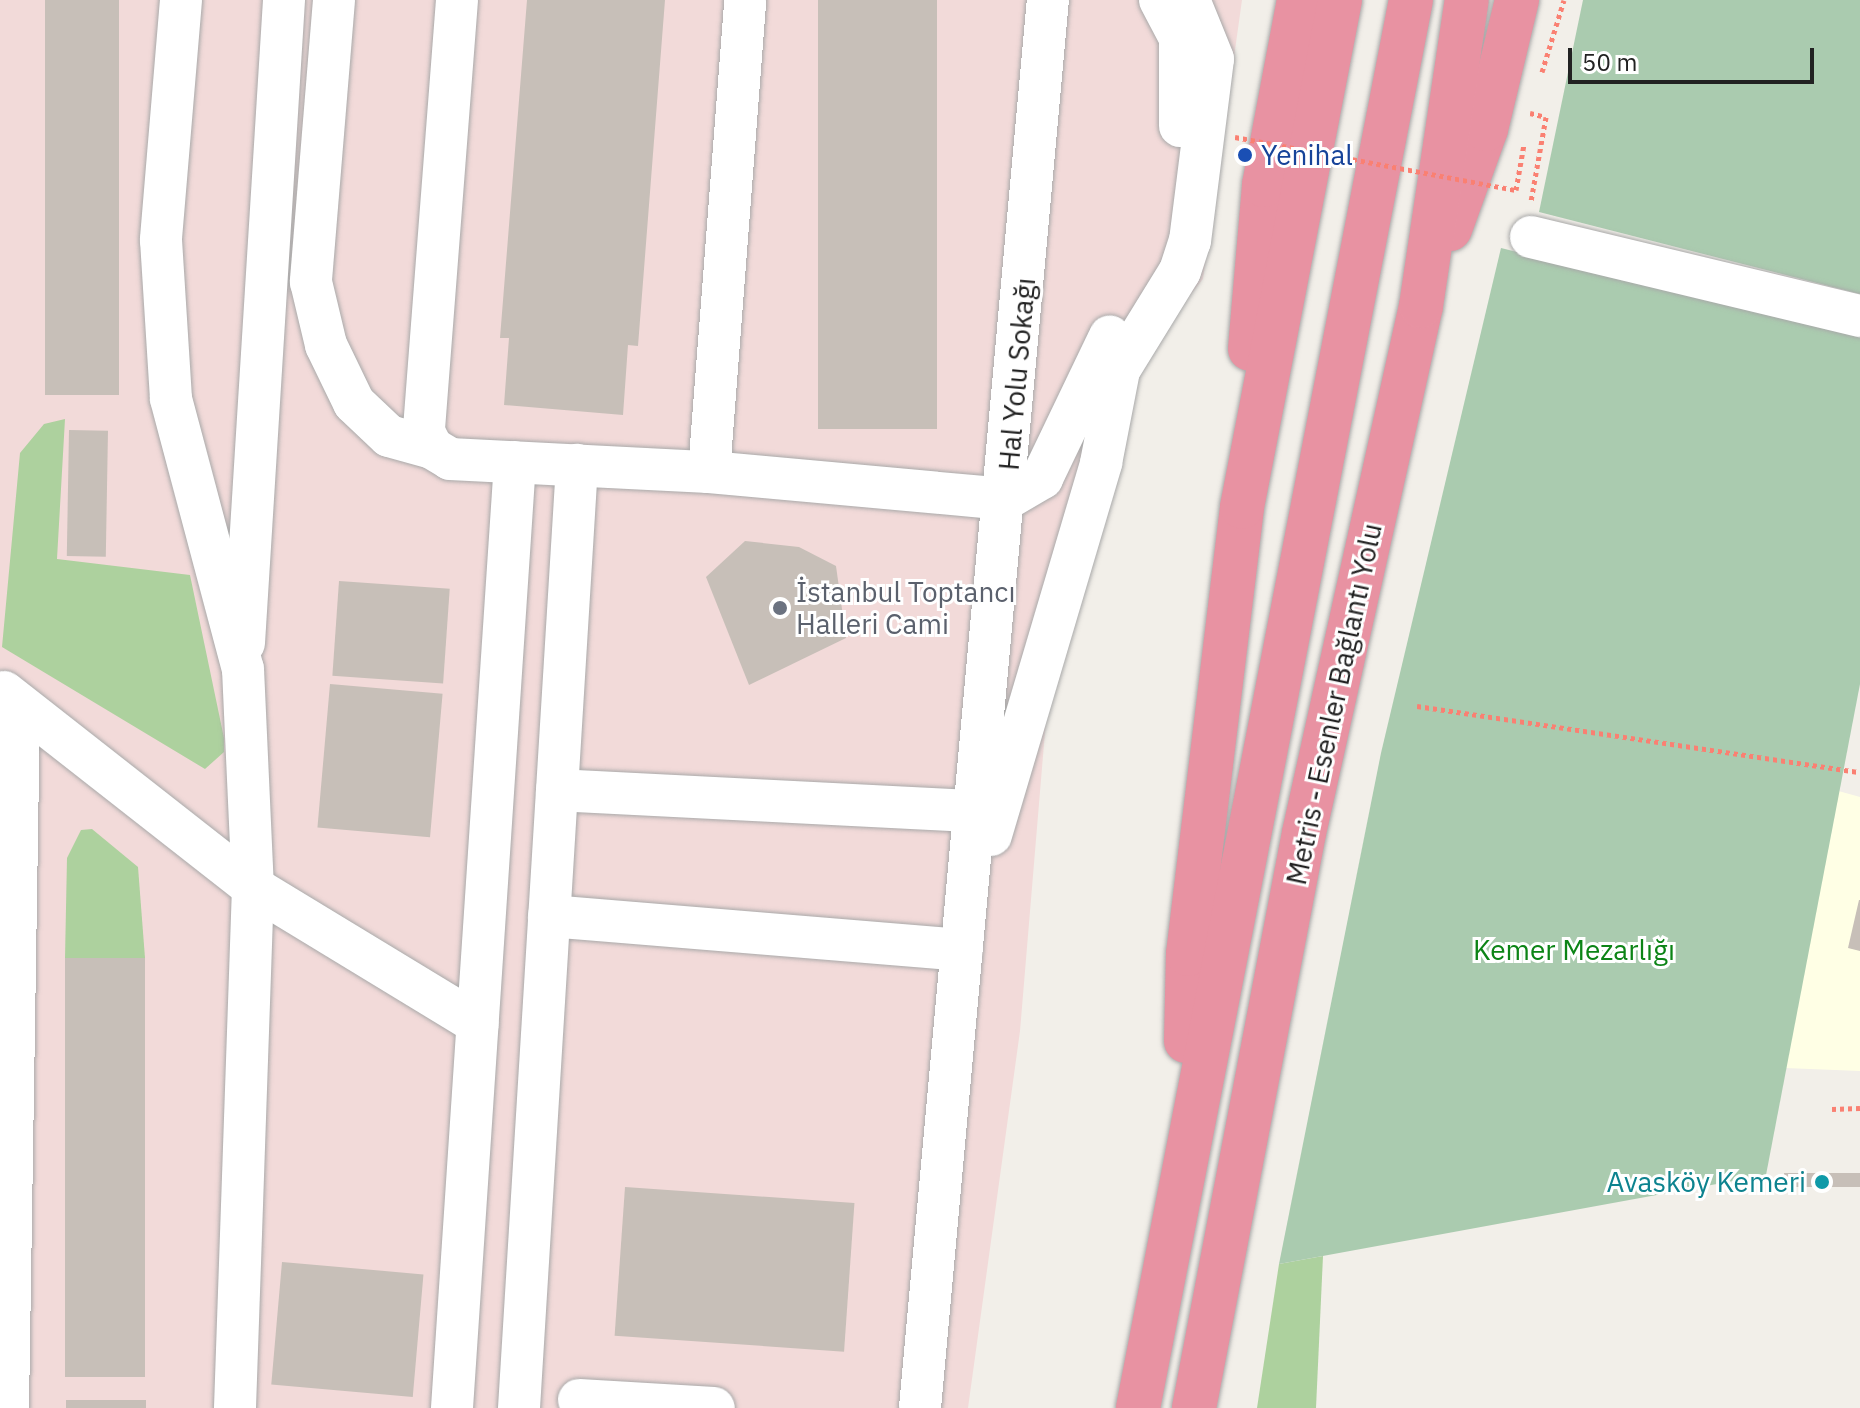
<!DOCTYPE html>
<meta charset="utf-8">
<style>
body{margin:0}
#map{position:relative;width:1860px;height:1408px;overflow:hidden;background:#f2efe9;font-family:"IBM Plex Sans",sans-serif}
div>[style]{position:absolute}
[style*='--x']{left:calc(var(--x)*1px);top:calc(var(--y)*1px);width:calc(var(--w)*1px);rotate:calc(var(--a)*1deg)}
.commercial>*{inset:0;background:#f2dad9}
.education>*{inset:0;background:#ffffe5}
.forest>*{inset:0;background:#add19e}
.cemetery>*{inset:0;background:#aacbaf}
.building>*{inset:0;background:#c7bfb8;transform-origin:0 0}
.path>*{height:5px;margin-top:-2.5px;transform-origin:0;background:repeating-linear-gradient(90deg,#fa8072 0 4px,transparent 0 8px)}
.roads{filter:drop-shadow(0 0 2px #a9a9a9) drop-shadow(0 0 2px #a9a9a9)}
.minor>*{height:42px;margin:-21px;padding:0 21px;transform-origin:21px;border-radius:21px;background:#fff}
.highway>*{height:44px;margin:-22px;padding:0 22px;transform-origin:22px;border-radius:22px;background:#e892a2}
.path-bridge>*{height:5px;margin-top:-2.5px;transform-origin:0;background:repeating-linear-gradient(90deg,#fa8072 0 4px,transparent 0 8px)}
.dots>*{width:22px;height:22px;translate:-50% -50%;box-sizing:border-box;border:4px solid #fff;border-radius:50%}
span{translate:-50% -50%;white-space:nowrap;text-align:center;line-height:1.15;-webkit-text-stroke:6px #fff;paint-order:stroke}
.transit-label{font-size:28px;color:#164399}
.left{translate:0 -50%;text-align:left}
.street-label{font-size:28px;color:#222}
.worship-label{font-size:28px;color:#5b616d}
.park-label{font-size:28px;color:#0c8416}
.culture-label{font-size:28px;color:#0d838f}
.right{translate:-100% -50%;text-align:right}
.scale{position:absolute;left:1568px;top:48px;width:246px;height:36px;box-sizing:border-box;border:4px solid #222;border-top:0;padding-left:10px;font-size:24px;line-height:28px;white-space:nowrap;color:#222;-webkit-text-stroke:6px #fff;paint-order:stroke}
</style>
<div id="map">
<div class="commercial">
<i style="clip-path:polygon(0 0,1242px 0,1203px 279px,1145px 351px,1046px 720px,1020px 1031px,968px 1408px,0 1408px)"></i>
</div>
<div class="education">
<i style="clip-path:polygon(1835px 790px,1860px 797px,1860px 1071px,1785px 1068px)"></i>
</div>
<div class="forest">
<i style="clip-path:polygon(65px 419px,57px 559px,190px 575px,224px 738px,224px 752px,205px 769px,2px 647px,20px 453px,44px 424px)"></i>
<i style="clip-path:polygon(92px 829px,138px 867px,145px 958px,65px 958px,67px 858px,81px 830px)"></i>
<i style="clip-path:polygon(1323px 1256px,1316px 1408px,1257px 1408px,1279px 1264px)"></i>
</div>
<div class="cemetery">
<i style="clip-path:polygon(1583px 0,1860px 0,1860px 294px,1539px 212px)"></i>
<i style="clip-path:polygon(1501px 248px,1860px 336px,1860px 684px,1766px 1175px,1279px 1264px,1381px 753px)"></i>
</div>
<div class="building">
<i style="left:45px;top:0;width:74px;height:395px"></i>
<i style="clip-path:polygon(527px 0,665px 0,638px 346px,628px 345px,623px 415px,504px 405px,509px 338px,500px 338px)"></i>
<i style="left:818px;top:0;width:119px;height:429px"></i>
<i style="left:69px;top:430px;width:39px;height:126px;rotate:1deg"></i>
<i style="clip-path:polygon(745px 541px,799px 547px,836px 566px,846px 638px,749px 685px,706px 577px)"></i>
<i style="left:339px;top:581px;width:111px;height:95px;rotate:4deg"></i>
<i style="left:330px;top:684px;width:113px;height:144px;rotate:5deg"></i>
<i style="clip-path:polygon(1859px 900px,1860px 900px,1860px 951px,1848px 948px)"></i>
<i style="left:65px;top:958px;width:80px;height:419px"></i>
<i style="left:1860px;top:1173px;width:14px;height:76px;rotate:90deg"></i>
<i style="left:625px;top:1187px;width:230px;height:149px;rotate:4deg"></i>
<i style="left:282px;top:1262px;width:142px;height:123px;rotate:5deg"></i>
<i style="left:66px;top:1400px;width:80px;height:8px"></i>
</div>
<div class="path">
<i style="--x:1542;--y:72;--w:75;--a:-73"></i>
<i style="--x:1530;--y:113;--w:16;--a:14"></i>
<i style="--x:1546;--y:117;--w:85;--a:100.1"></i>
<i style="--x:1516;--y:190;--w:47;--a:-80.1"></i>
<i style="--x:1417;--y:706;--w:448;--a:8.5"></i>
<i style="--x:1832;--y:1109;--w:28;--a:-2"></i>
</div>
<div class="roads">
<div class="minor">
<i style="--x:181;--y:0;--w:241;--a:94.8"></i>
<i style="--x:161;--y:240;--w:159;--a:86.4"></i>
<i style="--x:171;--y:399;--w:279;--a:75.1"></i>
<i style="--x:243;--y:669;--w:218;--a:87.4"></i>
<i style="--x:253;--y:887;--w:521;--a:91.98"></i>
<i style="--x:334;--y:0;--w:283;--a:94.7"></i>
<i style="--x:311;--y:282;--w:65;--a:76.6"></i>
<i style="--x:326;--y:345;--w:64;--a:64.2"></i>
<i style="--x:354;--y:403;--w:48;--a:43.3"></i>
<i style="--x:389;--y:436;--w:45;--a:15.6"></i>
<i style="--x:457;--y:0;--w:433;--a:94.4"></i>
<i style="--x:424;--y:432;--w:18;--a:63"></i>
<i style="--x:432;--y:448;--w:21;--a:31"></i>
<i style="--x:450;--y:459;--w:259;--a:2.9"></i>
<i style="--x:709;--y:472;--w:298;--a:5.2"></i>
<i style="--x:1160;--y:0;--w:43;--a:62.2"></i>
<i style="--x:1180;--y:38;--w:88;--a:90"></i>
<i style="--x:1531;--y:237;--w:338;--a:13.5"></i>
<i style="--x:709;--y:472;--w:473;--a:-85.6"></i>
<i style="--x:1006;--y:499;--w:42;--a:-30.3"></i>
<i style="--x:1042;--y:478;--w:157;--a:-64.4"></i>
<i style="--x:244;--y:643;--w:644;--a:-86.44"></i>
<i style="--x:4;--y:692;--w:316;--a:38.1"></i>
<i style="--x:253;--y:887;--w:263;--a:31.3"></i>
<i style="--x:557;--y:790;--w:413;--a:2.9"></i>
<i style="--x:991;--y:835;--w:388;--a:-73.5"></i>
<i style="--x:1101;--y:463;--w:95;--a:-79"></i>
<i style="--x:1119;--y:370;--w:116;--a:-58.4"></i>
<i style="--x:1180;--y:271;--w:32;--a:-72"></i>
<i style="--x:1190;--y:241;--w:183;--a:-82.8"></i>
<i style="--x:1213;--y:59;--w:64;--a:-112.1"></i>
<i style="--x:549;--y:916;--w:414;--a:4.7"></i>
<i style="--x:579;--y:1400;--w:135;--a:3.4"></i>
<i style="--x:8;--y:1408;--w:703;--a:-89.1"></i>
<i style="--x:452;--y:1408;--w:948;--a:-86.19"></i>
<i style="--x:519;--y:1408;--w:945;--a:-86.48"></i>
<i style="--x:920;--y:1408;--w:1414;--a:-84.81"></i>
</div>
<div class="highway">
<i style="--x:1450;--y:229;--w:106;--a:-70.2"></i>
<i style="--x:1486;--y:129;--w:133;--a:-76.5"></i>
<i style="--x:1250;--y:349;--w:165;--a:-85.1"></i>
<i style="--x:1264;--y:185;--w:188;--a:-79.3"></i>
<i style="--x:1186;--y:1041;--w:87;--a:-88.7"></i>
<i style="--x:1188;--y:954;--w:450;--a:-83.1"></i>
<i style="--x:1242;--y:507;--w:516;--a:-79.06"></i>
<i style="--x:1138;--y:1408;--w:1434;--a:-79.03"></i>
<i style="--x:1194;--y:1408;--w:585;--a:-79.17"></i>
<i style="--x:1304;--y:833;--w:540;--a:-77.48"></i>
<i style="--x:1421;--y:306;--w:309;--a:-81.5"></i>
</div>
</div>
<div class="path-bridge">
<i style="--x:1235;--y:137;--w:286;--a:10.7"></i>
</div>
<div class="dots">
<i style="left:1245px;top:155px;background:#1a4fb4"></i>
<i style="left:780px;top:608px;background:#6b7280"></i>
<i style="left:1822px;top:1182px;background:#0f9aa8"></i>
</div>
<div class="transit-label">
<span class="left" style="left:1261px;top:155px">Yenihal</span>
</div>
<div class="street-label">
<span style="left:1017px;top:374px;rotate:-85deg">Hal Yolu Sokağı</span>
<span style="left:1334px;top:704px;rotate:-78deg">Metris - Esenler Bağlantı Yolu</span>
</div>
<div class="worship-label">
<span class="left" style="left:796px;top:608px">İstanbul Toptancı<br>Halleri Cami</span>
</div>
<div class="park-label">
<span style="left:1574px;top:950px">Kemer Mezarlığı</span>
</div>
<div class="culture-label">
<span class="right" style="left:1806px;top:1182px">Avasköy Kemeri</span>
</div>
<div class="scale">50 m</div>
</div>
